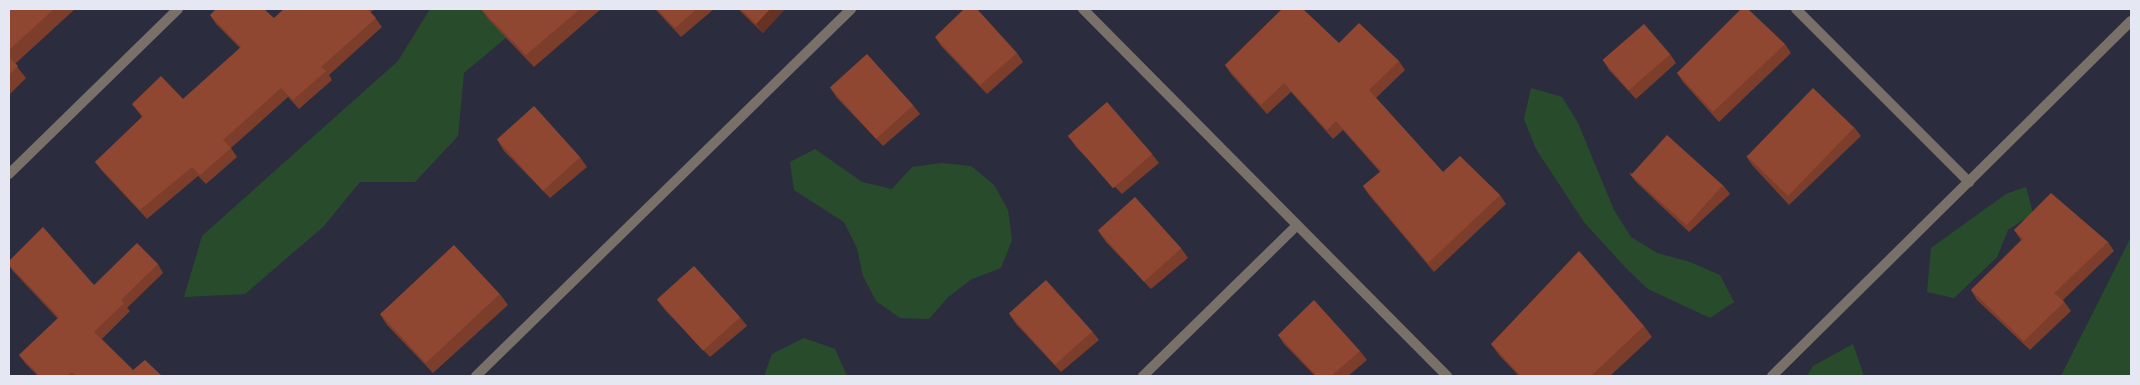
<!DOCTYPE html>
<style>
body{margin:0}
#map{position:relative;width:2140px;height:385px;overflow:hidden;background:#2b2d3f;font-family:"PT Serif",serif}
div>[style]{position:absolute}
[style*='--x']{left:calc(var(--x)*1px);top:calc(var(--y)*1px);width:calc(var(--w)*1px);rotate:calc(var(--a)*1deg)}
.green>*{inset:0;background:#284c2b}
.street>*{height:10px;margin:-5px;padding:0 5px;transform-origin:5px;border-radius:5px;background:#79706a}
.wall>*{inset:0;background:#7c3d2b}
.shaded-wall>*{inset:0;background:#653223}
.building>*{inset:0;background:#904732;transform-origin:0 0}
span{translate:-50% -50%;white-space:nowrap;text-align:center;line-height:1.15;-webkit-text-stroke:4px #15161f;paint-order:stroke}
.frame{position:absolute;inset:0;border:10px solid #e5e7f3;pointer-events:none}
</style>
<div id="map">
<div class="green">
<i style="clip-path:polygon(430px 9px,527px 9px,522px 24px,464px 73px,458px 136px,415px 182px,360px 182px,323px 227px,245px 294px,184px 297px,202px 236px,398px 61px)"></i>
<i style="clip-path:polygon(1531px 88px,1562px 97px,1578px 123px,1614px 210px,1631px 237px,1657px 253px,1690px 262px,1720px 275px,1734px 302px,1710px 318px,1648px 289px,1626px 268px,1584px 222px,1536px 149px,1524px 119px)"></i>
<i style="clip-path:polygon(815px 149px,862px 182px,892px 189px,912px 167px,942px 163px,971px 166px,994px 185px,1008px 210px,1012px 240px,1001px 268px,972px 279px,948px 297px,929px 319px,900px 318px,876px 301px,863px 276px,857px 248px,844px 222px,794px 190px,790px 162px)"></i>
<i style="clip-path:polygon(2026px 187px,2033px 213px,2008px 230px,1997px 257px,1954px 298px,1927px 292px,1931px 248px,2006px 194px)"></i>
<i style="clip-path:polygon(2131px 237px,2131px 376px,2061px 376px)"></i>
<i style="clip-path:polygon(804px 338px,835px 349px,847px 376px,764px 376px,772px 354px)"></i>
<i style="clip-path:polygon(1853px 344px,1864px 376px,1807px 376px,1813px 366px)"></i>
</div>
<div class="street">
<i style="--x:1083;--y:9;--w:517;--a:45.24"></i>
<i style="--x:1796;--y:9;--w:245;--a:45"></i>
<i style="--x:9;--y:174;--w:236;--a:-44.3"></i>
<i style="--x:476;--y:376;--w:525;--a:-44.38"></i>
<i style="--x:1143;--y:376;--w:214;--a:-44.4"></i>
<i style="--x:1772;--y:376;--w:505;--a:-44.68"></i>
</div>
<div class="wall">
<i style="clip-path:polygon(9px 9px,75px 9px,15px 64px,26px 78px,9px 95px)"></i>
<i style="clip-path:polygon(284px 9px,374px 9px,371px 12px,382px 27px,329px 75px,332px 80px,299px 109px,288px 97px,231px 148px,237px 157px,206px 184px,198px 176px,147px 219px,102px 171px,95px 162px,142px 117px,132px 104px,183px 99px,240px 48px,216px 24px,210px 15px,274px 18px)"></i>
<i style="clip-path:polygon(481px 9px,601px 9px,534px 67px,488px 19px)"></i>
<i style="clip-path:polygon(655px 9px,714px 9px,681px 37px)"></i>
<i style="clip-path:polygon(738px 9px,783px 9px,784px 10px,763px 33px)"></i>
<i style="clip-path:polygon(935px 37px,1017px 53px,1023px 62px,987px 94px,941px 46px)"></i>
<i style="clip-path:polygon(1339px 43px,1399px 61px,1405px 70px,1376px 98px,1443px 172px,1500px 195px,1506px 204px,1434px 272px,1369px 195px,1363px 186px,1380px 172px,1343px 130px,1333px 139px,1291px 92px,1267px 114px,1231px 74px,1225px 65px)"></i>
<i style="clip-path:polygon(1785px 44px,1791px 53px,1719px 122px,1683px 82px,1677px 73px)"></i>
<i style="clip-path:polygon(1670px 54px,1676px 63px,1636px 99px,1609px 70px,1603px 60px)"></i>
<i style="clip-path:polygon(831px 89px,913px 105px,920px 114px,883px 146px,837px 98px)"></i>
<i style="clip-path:polygon(1854px 127px,1861px 136px,1789px 205px,1752px 165px,1746px 156px)"></i>
<i style="clip-path:polygon(1070px 138px,1152px 154px,1159px 163px,1122px 194px,1076px 147px)"></i>
<i style="clip-path:polygon(498px 141px,580px 157px,587px 167px,550px 198px,504px 151px)"></i>
<i style="clip-path:polygon(1629px 173px,1723px 185px,1730px 194px,1689px 232px,1636px 182px)"></i>
<i style="clip-path:polygon(2014px 230px,2108px 242px,2114px 251px,2063px 300px,2071px 311px,2030px 350px,1977px 300px,1971px 290px,2021px 240px)"></i>
<i style="clip-path:polygon(1099px 232px,1181px 248px,1188px 258px,1151px 289px,1106px 242px)"></i>
<i style="clip-path:polygon(9px 261px,94px 285px,158px 264px,163px 273px,127px 308px,130px 311px,102px 339px,133px 370px,162px 376px,38px 376px,25px 363px,19px 355px,58px 319px,13px 271px,9px 266px)"></i>
<i style="clip-path:polygon(500px 294px,508px 305px,433px 373px,387px 325px,380px 314px)"></i>
<i style="clip-path:polygon(658px 301px,740px 317px,747px 326px,710px 357px,665px 310px)"></i>
<i style="clip-path:polygon(1010px 315px,1092px 331px,1099px 340px,1061px 372px,1016px 324px)"></i>
<i style="clip-path:polygon(1644px 326px,1652px 337px,1610px 376px,1519px 376px,1499px 355px,1491px 344px)"></i>
<i style="clip-path:polygon(1278px 335px,1360px 351px,1367px 360px,1348px 376px,1315px 376px,1284px 344px)"></i>
</div>
<div class="shaded-wall">
<i style="clip-path:polygon(770px 9px,783px 9px,784px 10px,763px 33px,756px 24px)"></i>
</div>
<div class="building">
<i style="clip-path:polygon(9px 9px,54px 9px,9px 50px)"></i>
<i style="clip-path:polygon(216px 9px,264px 9px,274px 18px,284px 9px,367px 9px,376px 18px,321px 67px,326px 71px,293px 100px,281px 88px,223px 140px,231px 148px,200px 175px,192px 167px,140px 210px,95px 162px,143px 116px,132px 104px,161px 76px,183px 99px,241px 47px,210px 15px)"></i>
<i style="clip-path:polygon(481px 9px,580px 9px,526px 55px)"></i>
<i style="clip-path:polygon(657px 9px,697px 9px,675px 28px)"></i>
<i style="clip-path:polygon(741px 9px,770px 9px,756px 24px)"></i>
<i style="clip-path:polygon(964px 9px,977px 9px,1017px 53px,980px 85px,935px 37px)"></i>
<i style="clip-path:polygon(1282px 9px,1303px 9px,1339px 43px,1359px 23px,1399px 61px,1369px 90px,1443px 172px,1460px 156px,1500px 195px,1428px 263px,1363px 186px,1381px 171px,1336px 121px,1327px 130px,1284px 83px,1261px 105px,1225px 65px)"></i>
<i style="clip-path:polygon(1741px 9px,1748px 9px,1785px 44px,1713px 112px,1677px 73px)"></i>
<i style="left:1644px;top:24px;width:40px;height:55px;rotate:49deg"></i>
<i style="left:867px;top:54px;width:69px;height:50px;rotate:48deg"></i>
<i style="clip-path:polygon(9px 57px,18px 66px,9px 75px)"></i>
<i style="left:1813px;top:88px;width:57px;height:95px;rotate:44deg"></i>
<i style="left:1107px;top:102px;width:69px;height:52px;rotate:49deg"></i>
<i style="left:534px;top:106px;width:69px;height:50px;rotate:48deg"></i>
<i style="left:1667px;top:135px;width:75px;height:54px;rotate:42deg"></i>
<i style="clip-path:polygon(2051px 193px,2108px 242px,2054px 293px,2064px 302px,2024px 341px,1971px 290px,2023px 239px,2014px 230px)"></i>
<i style="left:1135px;top:197px;width:69px;height:50px;rotate:48deg"></i>
<i style="clip-path:polygon(43px 227px,94px 285px,137px 243px,158px 264px,121px 300px,124px 303px,94px 332px,133px 370px,145px 360px,162px 376px,76px 376px,72px 372px,67px 376px,40px 376px,19px 355px,59px 317px,9px 265px,9px 261px)"></i>
<i style="left:454px;top:245px;width:67px;height:101px;rotate:47deg"></i>
<i style="clip-path:polygon(1579px 251px,1644px 326px,1591px 376px,1521px 376px,1491px 344px)"></i>
<i style="left:694px;top:266px;width:69px;height:50px;rotate:48deg"></i>
<i style="left:1046px;top:280px;width:69px;height:50px;rotate:48deg"></i>
<i style="clip-path:polygon(1314px 300px,1360px 351px,1331px 376px,1317px 376px,1278px 335px)"></i>
</div>
<div class="frame"></div>
</div>
